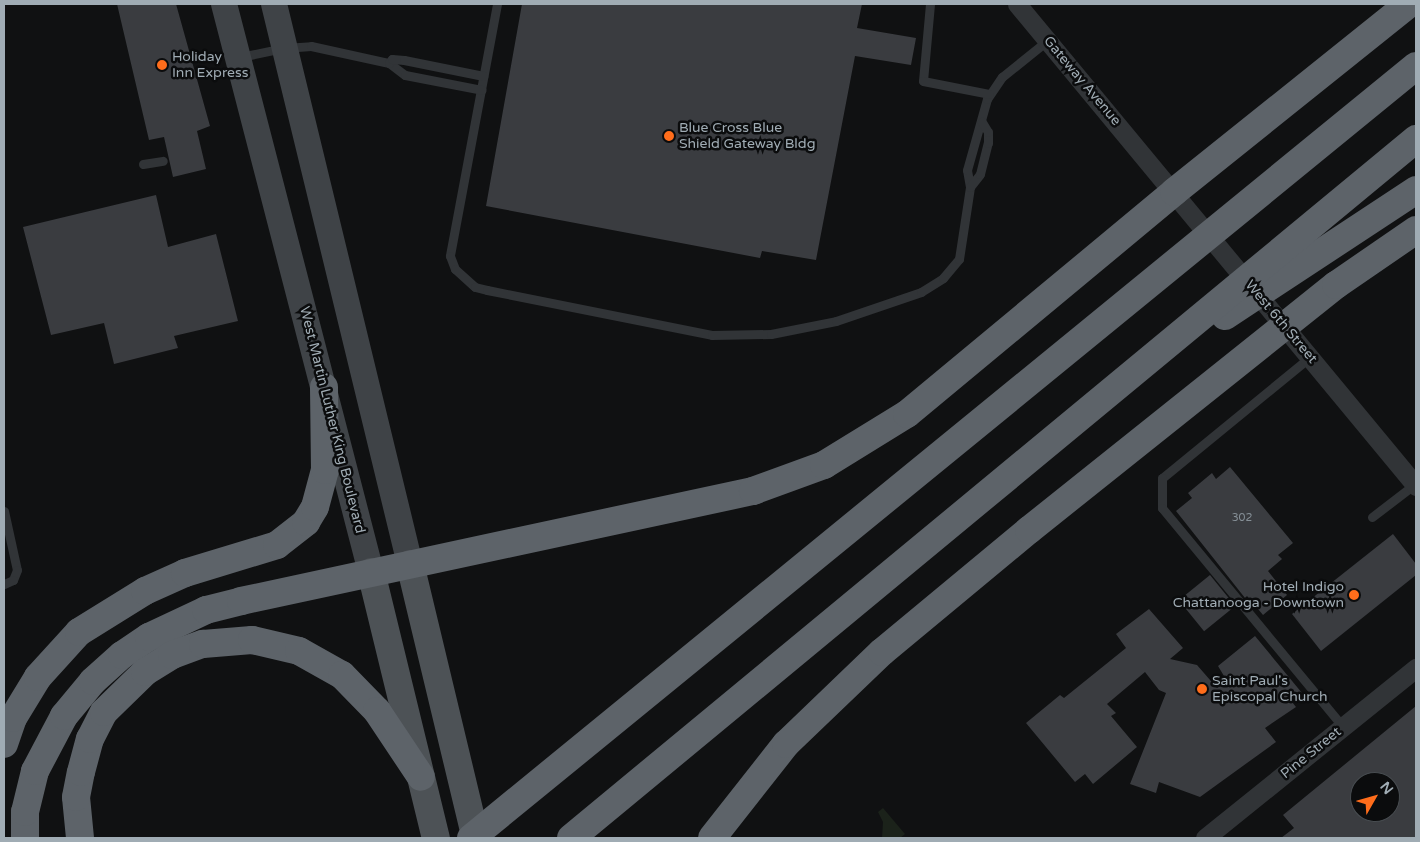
<!DOCTYPE html>
<style>
body{margin:0}
#map{position:relative;width:1420px;height:842px;overflow:hidden;background:#101112;font-family:"Varela Round",sans-serif}
div>[style]{position:absolute}
[style*='--x']{left:calc(var(--x)*1px);top:calc(var(--y)*1px);width:calc(var(--w)*1px);rotate:calc(var(--a)*1deg)}
.green>*{inset:0;background:#1b221a}
.building>*{inset:0;background:#3a3c40;transform-origin:0 0}
.service>*{height:9px;margin:-4.5px;padding:0 4.5px;transform-origin:4.5px;border-radius:4.5px;background:#313437}
.minor>*{height:19px;margin:-9.5px;padding:0 9.5px;transform-origin:9.5px;border-radius:9.5px;background:#313437}
.secondary>*{height:26px;margin:-13px;padding:0 13px;transform-origin:13px;border-radius:13px;background:#3f4347}
.primary>*{height:28px;margin:-14px;padding:0 14px;transform-origin:14px;border-radius:14px;background:#4d5256}
.motorway>*{height:28px;margin:-14px;padding:0 14px;transform-origin:14px;border-radius:14px;background:#5d6369}
.dots>*{width:14px;height:14px;translate:-50% -50%;box-sizing:border-box;border:2px solid #0b0c0d;border-radius:50%}
span{translate:-50% -50%;white-space:nowrap;text-align:center;line-height:1.15;-webkit-text-stroke:5px #0b0c0d;paint-order:stroke}
.number-label{font-size:11px;color:#869097}
.number-label span{-webkit-text-stroke-width:0}
.poi-label{font-size:14px;color:#a0acb4}
.left{translate:0 -50%;text-align:left}
.right{translate:-100% -50%;text-align:right}
.street-label{font-size:14px;color:#a0acb4}
.frame{position:absolute;inset:0;border:5px solid #a0acb4;pointer-events:none}
.north{position:absolute;left:1350px;top:772px;width:50px;height:50px;box-sizing:border-box;background:#0b0c0d;border:1px solid #474c50;border-radius:50%;rotate:52deg;font-size:14px;font-weight:700;line-height:20px;text-align:center;color:#a0acb4}
.north::after{content:'';display:block;margin:auto;width:18px;height:22px;background:#ff6d1b;clip-path:polygon(50% 0,100% 100%,50% 72%,0 100%)}
</style>
<div id="map">
<div class="green">
<i style="clip-path:polygon(883px 808px,905px 834px,900px 838px,882px 838px,883px 822px,878px 812px)"></i>
</div>
<div class="building">
<i style="clip-path:polygon(117px 4px,176px 4px,210px 126px,197px 131px,206px 169px,173px 177px,164px 137px,149px 140px)"></i>
<i style="clip-path:polygon(522px 4px,862px 4px,857px 28px,916px 38px,911px 65px,855px 56px,816px 260px,762px 251px,760px 258px,486px 206px)"></i>
<i style="clip-path:polygon(156px 195px,168px 247px,216px 234px,238px 321px,174px 336px,178px 348px,114px 364px,104px 323px,51px 335px,23px 227px)"></i>
<i style="clip-path:polygon(1230px 467px,1293px 543px,1278px 555px,1282px 559px,1268px 571px,1287px 595px,1263px 615px,1247px 596px,1245px 598px,1176px 511px,1192px 498px,1188px 493px,1212px 473px,1216px 479px)"></i>
<i style="clip-path:polygon(1393px 534px,1416px 564px,1416px 575px,1321px 651px,1292px 614px)"></i>
<i style="left:1210px;top:575px;width:40px;height:40px;rotate:51deg"></i>
<i style="clip-path:polygon(1149px 609px,1183px 648px,1170px 659px,1197px 665px,1217px 688px,1227px 681px,1218px 666px,1255px 636px,1302px 693px,1292px 702px,1296px 707px,1265px 728px,1276px 742px,1200px 797px,1159px 782px,1156px 793px,1130px 784px,1166px 693px,1159px 690px,1145px 672px,1107px 704px,1116px 713px,1111px 716px,1137px 747px,1093px 784px,1085px 774px,1075px 782px,1026px 723px,1060px 695px,1064px 698px,1126px 648px,1116px 634px)"></i>
<i style="clip-path:polygon(evenodd,1416px 706px,1416px 838px,1281px 838px,1294px 828px,1283px 815px,1416px 706px,1360px 782px,1390px 782px,1390px 812px,1360px 812px,1360px 782px)"></i>
</div>
<div class="service">
<i style="--x:497;--y:4;--w:256;--a:100.6"></i>
<i style="--x:450;--y:256;--w:14;--a:69"></i>
<i style="--x:455;--y:269;--w:27;--a:42"></i>
<i style="--x:475;--y:287;--w:12;--a:14"></i>
<i style="--x:487;--y:290;--w:229;--a:11.3"></i>
<i style="--x:712;--y:335;--w:59;--a:-1"></i>
<i style="--x:771;--y:334;--w:66;--a:-11.3"></i>
<i style="--x:836;--y:321;--w:90;--a:-18.8"></i>
<i style="--x:921;--y:292;--w:26;--a:-32"></i>
<i style="--x:943;--y:278;--w:25;--a:-50"></i>
<i style="--x:959;--y:259;--w:73;--a:-81.3"></i>
<i style="--x:970;--y:187;--w:17;--a:-100"></i>
<i style="--x:967;--y:170;--w:74;--a:-74.3"></i>
<i style="--x:987;--y:99;--w:27;--a:-56"></i>
<i style="--x:1002;--y:77;--w:59;--a:-38.8"></i>
<i style="--x:930;--y:4;--w:77;--a:95.2"></i>
<i style="--x:923;--y:81;--w:67;--a:11.1"></i>
<i style="--x:240;--y:57;--w:45;--a:-11.6"></i>
<i style="--x:284;--y:48;--w:27;--a:-4"></i>
<i style="--x:311;--y:46;--w:80;--a:12.3"></i>
<i style="--x:389;--y:63;--w:20;--a:37"></i>
<i style="--x:405;--y:75;--w:78;--a:11"></i>
<i style="--x:389;--y:63;--w:5;--a:-53"></i>
<i style="--x:392;--y:59;--w:12;--a:5"></i>
<i style="--x:404;--y:60;--w:81;--a:11.4"></i>
<i style="--x:143;--y:164;--w:20;--a:-9"></i>
<i style="--x:970;--y:187;--w:16;--a:-52"></i>
<i style="--x:980;--y:174;--w:32;--a:-76"></i>
<i style="--x:988;--y:143;--w:11;--a:-90"></i>
<i style="--x:988;--y:132;--w:12;--a:-121"></i>
<i style="--x:1310;--y:357;--w:191;--a:140.7"></i>
<i style="--x:1162;--y:478;--w:30;--a:90"></i>
<i style="--x:1162;--y:508;--w:284;--a:50.4"></i>
<i style="--x:4;--y:511;--w:60;--a:77.6"></i>
<i style="--x:17;--y:570;--w:11;--a:112"></i>
<i style="--x:13;--y:580;--w:10;--a:156"></i>
<i style="--x:1372;--y:517;--w:54;--a:-37.5"></i>
</div>
<div class="minor">
<i style="--x:1017;--y:4;--w:626;--a:50.38"></i>
<i style="--x:1205;--y:838;--w:271;--a:-38.9"></i>
</div>
<div class="secondary">
<i style="--x:224;--y:4;--w:587;--a:75.49"></i>
<i style="--x:274;--y:4;--w:576;--a:76.35"></i>
</div>
<div class="primary">
<i style="--x:410;--y:564;--w:282;--a:76.5"></i>
<i style="--x:371;--y:572;--w:274;--a:76.3"></i>
</div>
<div class="motorway">
<i style="--x:1225;--y:316;--w:229;--a:-33.4"></i>
<i style="--x:4;--y:744;--w:28;--a:-71"></i>
<i style="--x:13;--y:718;--w:48;--a:-58.6"></i>
<i style="--x:38;--y:677;--w:61;--a:-47.7"></i>
<i style="--x:79;--y:632;--w:78;--a:-31.8"></i>
<i style="--x:145;--y:591;--w:44;--a:-24.2"></i>
<i style="--x:185;--y:573;--w:96;--a:-16.9"></i>
<i style="--x:277;--y:545;--w:37;--a:-38"></i>
<i style="--x:306;--y:522;--w:17;--a:-59"></i>
<i style="--x:315;--y:507;--w:38;--a:-75"></i>
<i style="--x:325;--y:470;--w:83;--a:-90.7"></i>
<i style="--x:25;--y:838;--w:26;--a:-90"></i>
<i style="--x:25;--y:812;--w:42;--a:-76.3"></i>
<i style="--x:35;--y:771;--w:62;--a:-62.2"></i>
<i style="--x:64;--y:716;--w:45;--a:-50.4"></i>
<i style="--x:93;--y:681;--w:39;--a:-42"></i>
<i style="--x:122;--y:655;--w:32;--a:-34"></i>
<i style="--x:149;--y:637;--w:63;--a:-25.3"></i>
<i style="--x:206;--y:610;--w:36;--a:-14"></i>
<i style="--x:241;--y:601;--w:524;--a:-12.13"></i>
<i style="--x:753;--y:491;--w:76;--a:-20.1"></i>
<i style="--x:824;--y:465;--w:97;--a:-31.6"></i>
<i style="--x:907;--y:414;--w:347;--a:-39.7"></i>
<i style="--x:1174;--y:192;--w:301;--a:-38.7"></i>
<i style="--x:80;--y:838;--w:41;--a:-95.6"></i>
<i style="--x:76;--y:797;--w:25;--a:-79"></i>
<i style="--x:81;--y:772;--w:34;--a:-75"></i>
<i style="--x:90;--y:739;--w:30;--a:-63"></i>
<i style="--x:104;--y:712;--w:57;--a:-44.3"></i>
<i style="--x:145;--y:672;--w:32;--a:-32"></i>
<i style="--x:172;--y:655;--w:33;--a:-20"></i>
<i style="--x:203;--y:644;--w:49;--a:-4.7"></i>
<i style="--x:252;--y:640;--w:48;--a:13.2"></i>
<i style="--x:299;--y:651;--w:49;--a:29.2"></i>
<i style="--x:342;--y:675;--w:50;--a:45.8"></i>
<i style="--x:377;--y:711;--w:79;--a:56.3"></i>
<i style="--x:471;--y:838;--w:1220;--a:-39.25"></i>
<i style="--x:571;--y:838;--w:1097;--a:-39.6"></i>
<i style="--x:712;--y:838;--w:120;--a:-51.8"></i>
<i style="--x:786;--y:744;--w:133;--a:-43.8"></i>
<i style="--x:882;--y:652;--w:191;--a:-39.7"></i>
<i style="--x:1029;--y:530;--w:393;--a:-38.6"></i>
<i style="--x:1336;--y:285;--w:97;--a:-34.5"></i>
</div>
<div class="dots">
<i style="left:162px;top:65px;background:#ff6d1b"></i>
<i style="left:669px;top:136px;background:#ff6d1b"></i>
<i style="left:1354px;top:595px;background:#ff6d1b"></i>
<i style="left:1202px;top:689px;background:#ff6d1b"></i>
</div>
<div class="number-label">
<span style="left:1242px;top:518px">302</span>
</div>
<div class="poi-label">
<span class="left" style="left:172px;top:65px">Holiday<br>Inn Express</span>
<span class="left" style="left:679px;top:136px">Blue Cross Blue<br>Shield Gateway Bldg</span>
<span class="right" style="left:1344px;top:595px">Hotel Indigo<br>Chattanooga - Downtown</span>
<span class="left" style="left:1212px;top:689px">Saint Paul's<br>Episcopal Church</span>
</div>
<div class="street-label">
<span style="left:1082px;top:81px;rotate:50deg">Gateway Avenue</span>
<span style="left:1281px;top:322px;rotate:50deg">West 6th Street</span>
<span style="left:332px;top:420px;rotate:76deg">West Martin Luther King Boulevard</span>
<span style="left:1311px;top:753px;rotate:-39deg">Pine Street</span>
</div>
<div class="frame"></div>
<div class="north">N</div>
</div>
